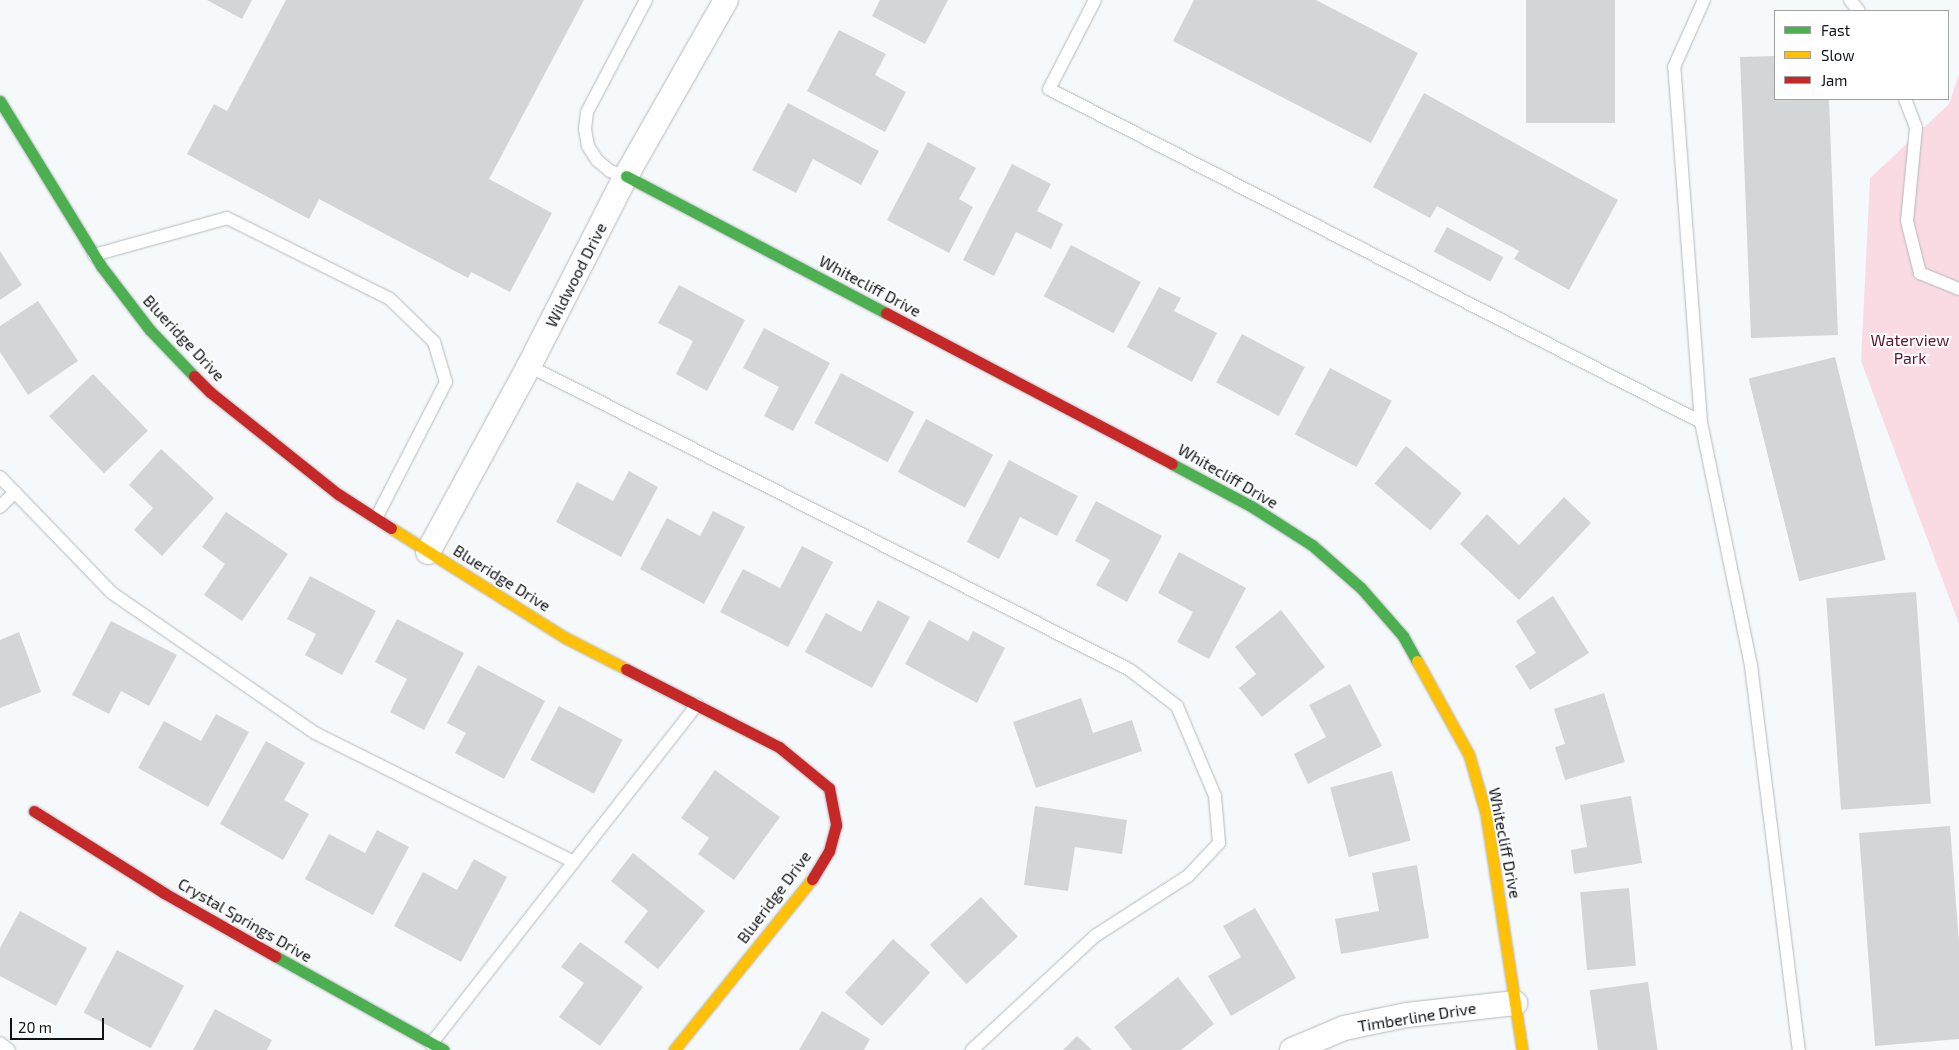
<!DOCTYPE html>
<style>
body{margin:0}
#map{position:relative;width:1959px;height:1050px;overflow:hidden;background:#f6f9fb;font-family:"Exo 2",sans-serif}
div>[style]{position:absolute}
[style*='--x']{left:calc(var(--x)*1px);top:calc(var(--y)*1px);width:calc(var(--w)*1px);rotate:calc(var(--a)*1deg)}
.green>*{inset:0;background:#fadbe4}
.building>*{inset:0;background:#d2d6d9;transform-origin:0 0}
.roads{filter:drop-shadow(0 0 1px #b5b9bc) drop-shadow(0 0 1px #b5b9bc)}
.lane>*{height:12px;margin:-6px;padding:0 6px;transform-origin:6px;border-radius:6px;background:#fefefe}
.street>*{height:24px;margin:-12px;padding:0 12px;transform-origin:12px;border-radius:12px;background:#fefefe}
.fast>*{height:11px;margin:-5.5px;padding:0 5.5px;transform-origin:5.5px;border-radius:5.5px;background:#4caf50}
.slow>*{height:11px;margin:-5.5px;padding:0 5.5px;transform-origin:5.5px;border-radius:5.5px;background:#ffc107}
.jam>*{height:11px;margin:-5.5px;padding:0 5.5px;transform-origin:5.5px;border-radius:5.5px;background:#c62828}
span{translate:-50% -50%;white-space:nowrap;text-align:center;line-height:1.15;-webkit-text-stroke:4px #fff;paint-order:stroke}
.street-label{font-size:16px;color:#0e1418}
.park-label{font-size:16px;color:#621433}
.legend{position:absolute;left:1774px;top:10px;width:175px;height:90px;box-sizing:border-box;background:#fff;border:1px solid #9fa1a3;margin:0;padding:6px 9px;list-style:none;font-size:15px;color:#0e1418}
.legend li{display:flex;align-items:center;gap:10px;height:25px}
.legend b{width:25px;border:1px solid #9fa1a3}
.scale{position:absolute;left:10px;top:1018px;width:94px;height:22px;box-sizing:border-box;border:2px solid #0e1418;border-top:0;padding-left:6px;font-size:15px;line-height:18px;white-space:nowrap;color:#0e1418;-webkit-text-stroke:4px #fff;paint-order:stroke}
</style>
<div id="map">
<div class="green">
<i style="clip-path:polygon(1959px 74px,1959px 624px,1861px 361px,1870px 178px,1949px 104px)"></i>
</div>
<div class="building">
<i style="clip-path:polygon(207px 0,252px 0,242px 19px)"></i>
<i style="clip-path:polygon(286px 0,584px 0,489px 179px,552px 213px,510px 292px,471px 272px,468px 278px,319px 199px,309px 219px,187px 154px,214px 104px,227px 111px)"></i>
<i style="clip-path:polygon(880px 0,948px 0,925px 44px,872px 16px)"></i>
<i style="clip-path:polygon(1194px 0,1316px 0,1418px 53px,1371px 143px,1173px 41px)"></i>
<i style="left:1526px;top:0;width:89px;height:123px"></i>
<i style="clip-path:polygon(839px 30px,886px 54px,875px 75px,906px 92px,885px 132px,807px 91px)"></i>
<i style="clip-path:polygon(1775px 56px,1775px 99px,1829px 99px,1838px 335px,1751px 338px,1740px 57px)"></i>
<i style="clip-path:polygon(1424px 93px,1618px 200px,1569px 290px,1514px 259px,1519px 251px,1437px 206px,1430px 218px,1373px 187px)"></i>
<i style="clip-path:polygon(788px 103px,879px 151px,861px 185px,813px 159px,796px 193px,752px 170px)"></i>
<i style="clip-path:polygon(928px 142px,976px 168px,959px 199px,973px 207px,949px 253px,887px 220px)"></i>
<i style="clip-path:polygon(1012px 164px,1051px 184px,1037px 211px,1063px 224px,1051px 249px,1016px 232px,994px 276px,963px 260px)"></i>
<i style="left:1447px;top:227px;width:64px;height:28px;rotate:28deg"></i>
<i style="left:1071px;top:245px;width:79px;height:58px;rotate:28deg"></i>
<i style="clip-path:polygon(0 251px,22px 285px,0 300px)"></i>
<i style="clip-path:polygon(679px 285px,745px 320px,707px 391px,676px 374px,693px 341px,658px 323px)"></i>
<i style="clip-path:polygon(1159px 287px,1181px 298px,1174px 311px,1217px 333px,1192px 382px,1127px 347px)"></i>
<i style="clip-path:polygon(38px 301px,78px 361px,28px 395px,0 352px,0 326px)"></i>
<i style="clip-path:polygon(764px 328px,830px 363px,793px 431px,764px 416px,779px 387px,743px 368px)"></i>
<i style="left:1242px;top:334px;width:71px;height:55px;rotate:28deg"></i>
<i style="left:1835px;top:357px;width:209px;height:89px;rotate:76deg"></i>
<i style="left:1330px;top:368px;width:70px;height:75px;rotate:28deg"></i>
<i style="left:841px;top:373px;width:83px;height:57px;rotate:28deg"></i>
<i style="left:93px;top:374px;width:79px;height:61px;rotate:46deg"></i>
<i style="left:926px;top:419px;width:76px;height:60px;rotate:28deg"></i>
<i style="left:1406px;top:446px;width:73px;height:49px;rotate:40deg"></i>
<i style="clip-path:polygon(161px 449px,214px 498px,162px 556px,134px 530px,153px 508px,129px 485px)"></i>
<i style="clip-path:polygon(1009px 460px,1078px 496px,1057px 536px,1020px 517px,999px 559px,967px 542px)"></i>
<i style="clip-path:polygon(629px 471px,658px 487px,621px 557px,556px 522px,577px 482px,613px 501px)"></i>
<i style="clip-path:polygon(1564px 497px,1591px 523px,1519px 600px,1460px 544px,1487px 514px,1519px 545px)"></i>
<i style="clip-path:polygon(1096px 501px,1162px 536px,1127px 602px,1096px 585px,1110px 560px,1075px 541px)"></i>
<i style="clip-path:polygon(713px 511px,745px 527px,704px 604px,640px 569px,667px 518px,700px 536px)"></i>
<i style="clip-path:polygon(226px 512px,288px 554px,242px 621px,204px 595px,225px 564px,202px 547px)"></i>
<i style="clip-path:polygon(802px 546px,833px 562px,788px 647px,720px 612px,743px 569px,780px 588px)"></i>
<i style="clip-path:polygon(1179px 552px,1246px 588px,1209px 659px,1177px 642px,1193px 612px,1158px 593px)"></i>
<i style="clip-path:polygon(310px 576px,376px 611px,342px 675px,305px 655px,316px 634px,287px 619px)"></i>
<i style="left:1916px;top:592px;width:212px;height:90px;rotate:86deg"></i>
<i style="clip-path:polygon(1553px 596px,1589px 653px,1530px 690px,1515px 666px,1536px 653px,1516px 621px)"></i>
<i style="clip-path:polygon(878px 600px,910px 617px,872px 688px,805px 652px,826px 613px,861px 632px)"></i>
<i style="clip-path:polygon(1281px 610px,1325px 667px,1262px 717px,1239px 688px,1256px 674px,1235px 647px)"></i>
<i style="clip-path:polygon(397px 619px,464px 653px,424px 730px,390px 712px,407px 679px,375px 662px)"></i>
<i style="clip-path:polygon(929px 620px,968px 641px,973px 631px,1005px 648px,977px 703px,905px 664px)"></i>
<i style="clip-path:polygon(111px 621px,177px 655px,149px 706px,121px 691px,109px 714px,72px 695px)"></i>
<i style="clip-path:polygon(19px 632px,41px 692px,0 708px,0 640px)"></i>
<i style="clip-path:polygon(478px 665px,545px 701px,504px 779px,455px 753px,466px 733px,447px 723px)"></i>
<i style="clip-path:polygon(1350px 684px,1382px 746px,1308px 784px,1294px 754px,1326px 737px,1309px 705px)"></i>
<i style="clip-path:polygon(1604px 693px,1625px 762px,1565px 780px,1555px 747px,1565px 744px,1554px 709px)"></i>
<i style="clip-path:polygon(1081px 698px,1093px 733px,1132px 720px,1142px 751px,1036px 788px,1013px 722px)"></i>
<i style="left:559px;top:706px;width:72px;height:61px;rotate:28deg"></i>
<i style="clip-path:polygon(216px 714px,249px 732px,208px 807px,138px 768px,164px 721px,201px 741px)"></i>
<i style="clip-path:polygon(266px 741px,305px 763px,284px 800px,309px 814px,283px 860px,220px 824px)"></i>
<i style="clip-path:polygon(715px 770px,780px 817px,734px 880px,698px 854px,709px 838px,681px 818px)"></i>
<i style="left:1392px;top:771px;width:72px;height:64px;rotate:75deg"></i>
<i style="clip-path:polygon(1631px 796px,1642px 863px,1574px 874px,1571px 850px,1587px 847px,1580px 805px)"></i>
<i style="clip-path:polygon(1035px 806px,1127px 820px,1122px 854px,1075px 847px,1068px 891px,1024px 885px)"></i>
<i style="clip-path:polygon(1950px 826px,1959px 942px,1959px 1039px,1875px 1046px,1859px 833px)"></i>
<i style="clip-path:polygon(377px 830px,409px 847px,373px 915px,305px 879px,329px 834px,365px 853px)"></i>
<i style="clip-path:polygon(633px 853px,705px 911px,658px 969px,624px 942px,648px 911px,611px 881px)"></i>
<i style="clip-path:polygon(474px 859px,507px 877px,461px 962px,394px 926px,423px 872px,457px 890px)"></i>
<i style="clip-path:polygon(1417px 865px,1429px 938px,1341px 954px,1335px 919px,1379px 911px,1372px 873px)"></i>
<i style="left:1629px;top:888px;width:78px;height:49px;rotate:85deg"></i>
<i style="left:981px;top:897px;width:54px;height:70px;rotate:47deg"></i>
<i style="clip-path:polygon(1255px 908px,1296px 978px,1231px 1016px,1208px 976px,1241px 957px,1223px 926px)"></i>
<i style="clip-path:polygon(20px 911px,87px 948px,56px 1006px,0 976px,0 948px)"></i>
<i style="left:893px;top:939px;width:50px;height:72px;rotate:42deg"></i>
<i style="clip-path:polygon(580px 942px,643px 987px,600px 1046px,559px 1017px,584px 983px,561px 967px)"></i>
<i style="left:117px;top:950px;width:76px;height:71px;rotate:28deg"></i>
<i style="clip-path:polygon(1178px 977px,1214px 1024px,1181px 1050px,1132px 1050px,1114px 1027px)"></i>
<i style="left:1648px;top:982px;width:69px;height:59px;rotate:82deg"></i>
<i style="clip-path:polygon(215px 1009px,272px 1040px,267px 1050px,193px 1050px)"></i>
<i style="clip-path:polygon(822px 1011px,870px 1039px,864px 1050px,799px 1050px)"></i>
<i style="clip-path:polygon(1077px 1036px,1092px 1050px,1063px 1050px)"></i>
</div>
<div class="roads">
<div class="lane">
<i style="--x:1095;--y:0;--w:100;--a:117.3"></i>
<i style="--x:1049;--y:89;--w:732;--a:27.06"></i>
<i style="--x:1701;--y:422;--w:249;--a:78.4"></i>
<i style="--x:1751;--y:666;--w:387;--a:82.9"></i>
<i style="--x:1850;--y:0;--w:14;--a:51"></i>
<i style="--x:1905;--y:99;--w:31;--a:69"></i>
<i style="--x:1916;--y:128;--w:93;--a:95.5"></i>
<i style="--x:1907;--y:221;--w:54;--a:76"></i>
<i style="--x:1920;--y:273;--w:42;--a:22.3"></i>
<i style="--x:626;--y:176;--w:17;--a:-163"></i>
<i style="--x:610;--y:171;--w:17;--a:-140"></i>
<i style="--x:597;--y:160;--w:17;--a:-123"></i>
<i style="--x:588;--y:146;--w:17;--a:-100"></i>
<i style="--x:585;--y:129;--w:17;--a:-83"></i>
<i style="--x:587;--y:112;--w:127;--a:-62.2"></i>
<i style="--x:94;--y:255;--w:138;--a:-15.5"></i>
<i style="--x:227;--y:218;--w:182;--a:26.4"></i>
<i style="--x:390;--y:299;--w:62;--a:44.3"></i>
<i style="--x:434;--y:342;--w:42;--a:73.3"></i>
<i style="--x:446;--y:382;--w:153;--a:117.2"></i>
<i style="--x:529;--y:366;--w:674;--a:26.83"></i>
<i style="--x:1130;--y:670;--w:59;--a:37.5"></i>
<i style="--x:1177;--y:706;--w:98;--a:67.1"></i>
<i style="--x:1215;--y:796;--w:47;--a:85.1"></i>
<i style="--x:1219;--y:843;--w:45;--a:133.2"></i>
<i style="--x:1188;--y:876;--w:111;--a:147.2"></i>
<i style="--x:1095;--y:936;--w:168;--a:137.2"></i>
<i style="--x:1701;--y:422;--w:356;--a:-94.3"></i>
<i style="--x:1674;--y:67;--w:73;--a:-65.9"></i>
<i style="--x:0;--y:477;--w:161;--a:46"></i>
<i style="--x:112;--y:593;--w:247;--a:34.6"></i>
<i style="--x:315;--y:733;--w:289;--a:26.5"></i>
<i style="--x:0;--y:507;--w:21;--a:-45"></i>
<i style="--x:0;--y:1043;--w:11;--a:38"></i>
<i style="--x:431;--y:1044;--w:431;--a:-51.9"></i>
</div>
<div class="street">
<i style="--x:428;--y:552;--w:212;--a:-61.5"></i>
<i style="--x:529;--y:366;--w:213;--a:-63"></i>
<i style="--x:626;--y:176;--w:202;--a:-60.4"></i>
<i style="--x:1292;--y:1050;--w:56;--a:-22.9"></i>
<i style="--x:1344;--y:1028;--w:64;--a:-11.7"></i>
<i style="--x:1407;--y:1015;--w:109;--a:-6.3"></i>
</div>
<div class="fast">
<i style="--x:0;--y:101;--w:193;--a:58.5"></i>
<i style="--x:101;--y:266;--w:81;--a:52.6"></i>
<i style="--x:150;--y:330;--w:64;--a:46.3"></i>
<i style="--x:626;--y:176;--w:294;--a:27.8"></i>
<i style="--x:1172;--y:464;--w:89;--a:28"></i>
<i style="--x:1251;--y:506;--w:72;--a:32.6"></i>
<i style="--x:1312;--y:545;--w:65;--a:41.3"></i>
<i style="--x:1361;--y:588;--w:64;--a:48.8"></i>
<i style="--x:1403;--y:636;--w:29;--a:61"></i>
<i style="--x:275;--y:956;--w:193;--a:29.1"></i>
</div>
<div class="slow">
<i style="--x:391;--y:528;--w:207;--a:32.2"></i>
<i style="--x:566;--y:638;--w:68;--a:27.3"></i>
<i style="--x:1417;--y:661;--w:107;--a:61"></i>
<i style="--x:1469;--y:755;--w:61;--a:73.9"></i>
<i style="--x:1486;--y:814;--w:239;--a:81.3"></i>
<i style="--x:674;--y:1050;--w:220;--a:-51.1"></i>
</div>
<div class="jam">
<i style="--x:886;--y:313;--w:323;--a:27.8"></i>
<i style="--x:194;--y:376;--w:23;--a:45"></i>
<i style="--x:210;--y:392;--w:164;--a:38.6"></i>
<i style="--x:338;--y:494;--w:63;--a:32.7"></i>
<i style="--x:626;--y:669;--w:172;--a:27"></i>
<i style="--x:779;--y:747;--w:65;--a:39.4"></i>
<i style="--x:829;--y:788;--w:38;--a:79"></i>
<i style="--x:836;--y:825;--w:27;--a:105"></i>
<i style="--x:829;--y:851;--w:33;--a:121"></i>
<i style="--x:34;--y:811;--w:154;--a:32.2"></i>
<i style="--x:164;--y:893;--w:128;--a:29.6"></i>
</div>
</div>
<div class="street-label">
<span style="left:576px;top:275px;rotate:-63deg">Wildwood Drive</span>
<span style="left:870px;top:286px;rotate:28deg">Whitecliff Drive</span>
<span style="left:184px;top:338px;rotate:47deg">Blueridge Drive</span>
<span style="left:1228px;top:476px;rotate:30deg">Whitecliff Drive</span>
<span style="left:502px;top:578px;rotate:32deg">Blueridge Drive</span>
<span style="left:1505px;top:843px;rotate:79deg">Whitecliff Drive</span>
<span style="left:774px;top:897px;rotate:-53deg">Blueridge Drive</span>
<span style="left:245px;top:920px;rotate:30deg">Crystal Springs Drive</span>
<span style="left:1417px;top:1017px;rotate:-9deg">Timberline Drive</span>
</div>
<div class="park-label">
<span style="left:1910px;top:349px">Waterview<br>Park</span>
</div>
<ul class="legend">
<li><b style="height:6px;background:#4caf50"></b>Fast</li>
<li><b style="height:6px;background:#ffc107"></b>Slow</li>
<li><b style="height:6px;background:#c62828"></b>Jam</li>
</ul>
<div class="scale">20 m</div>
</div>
